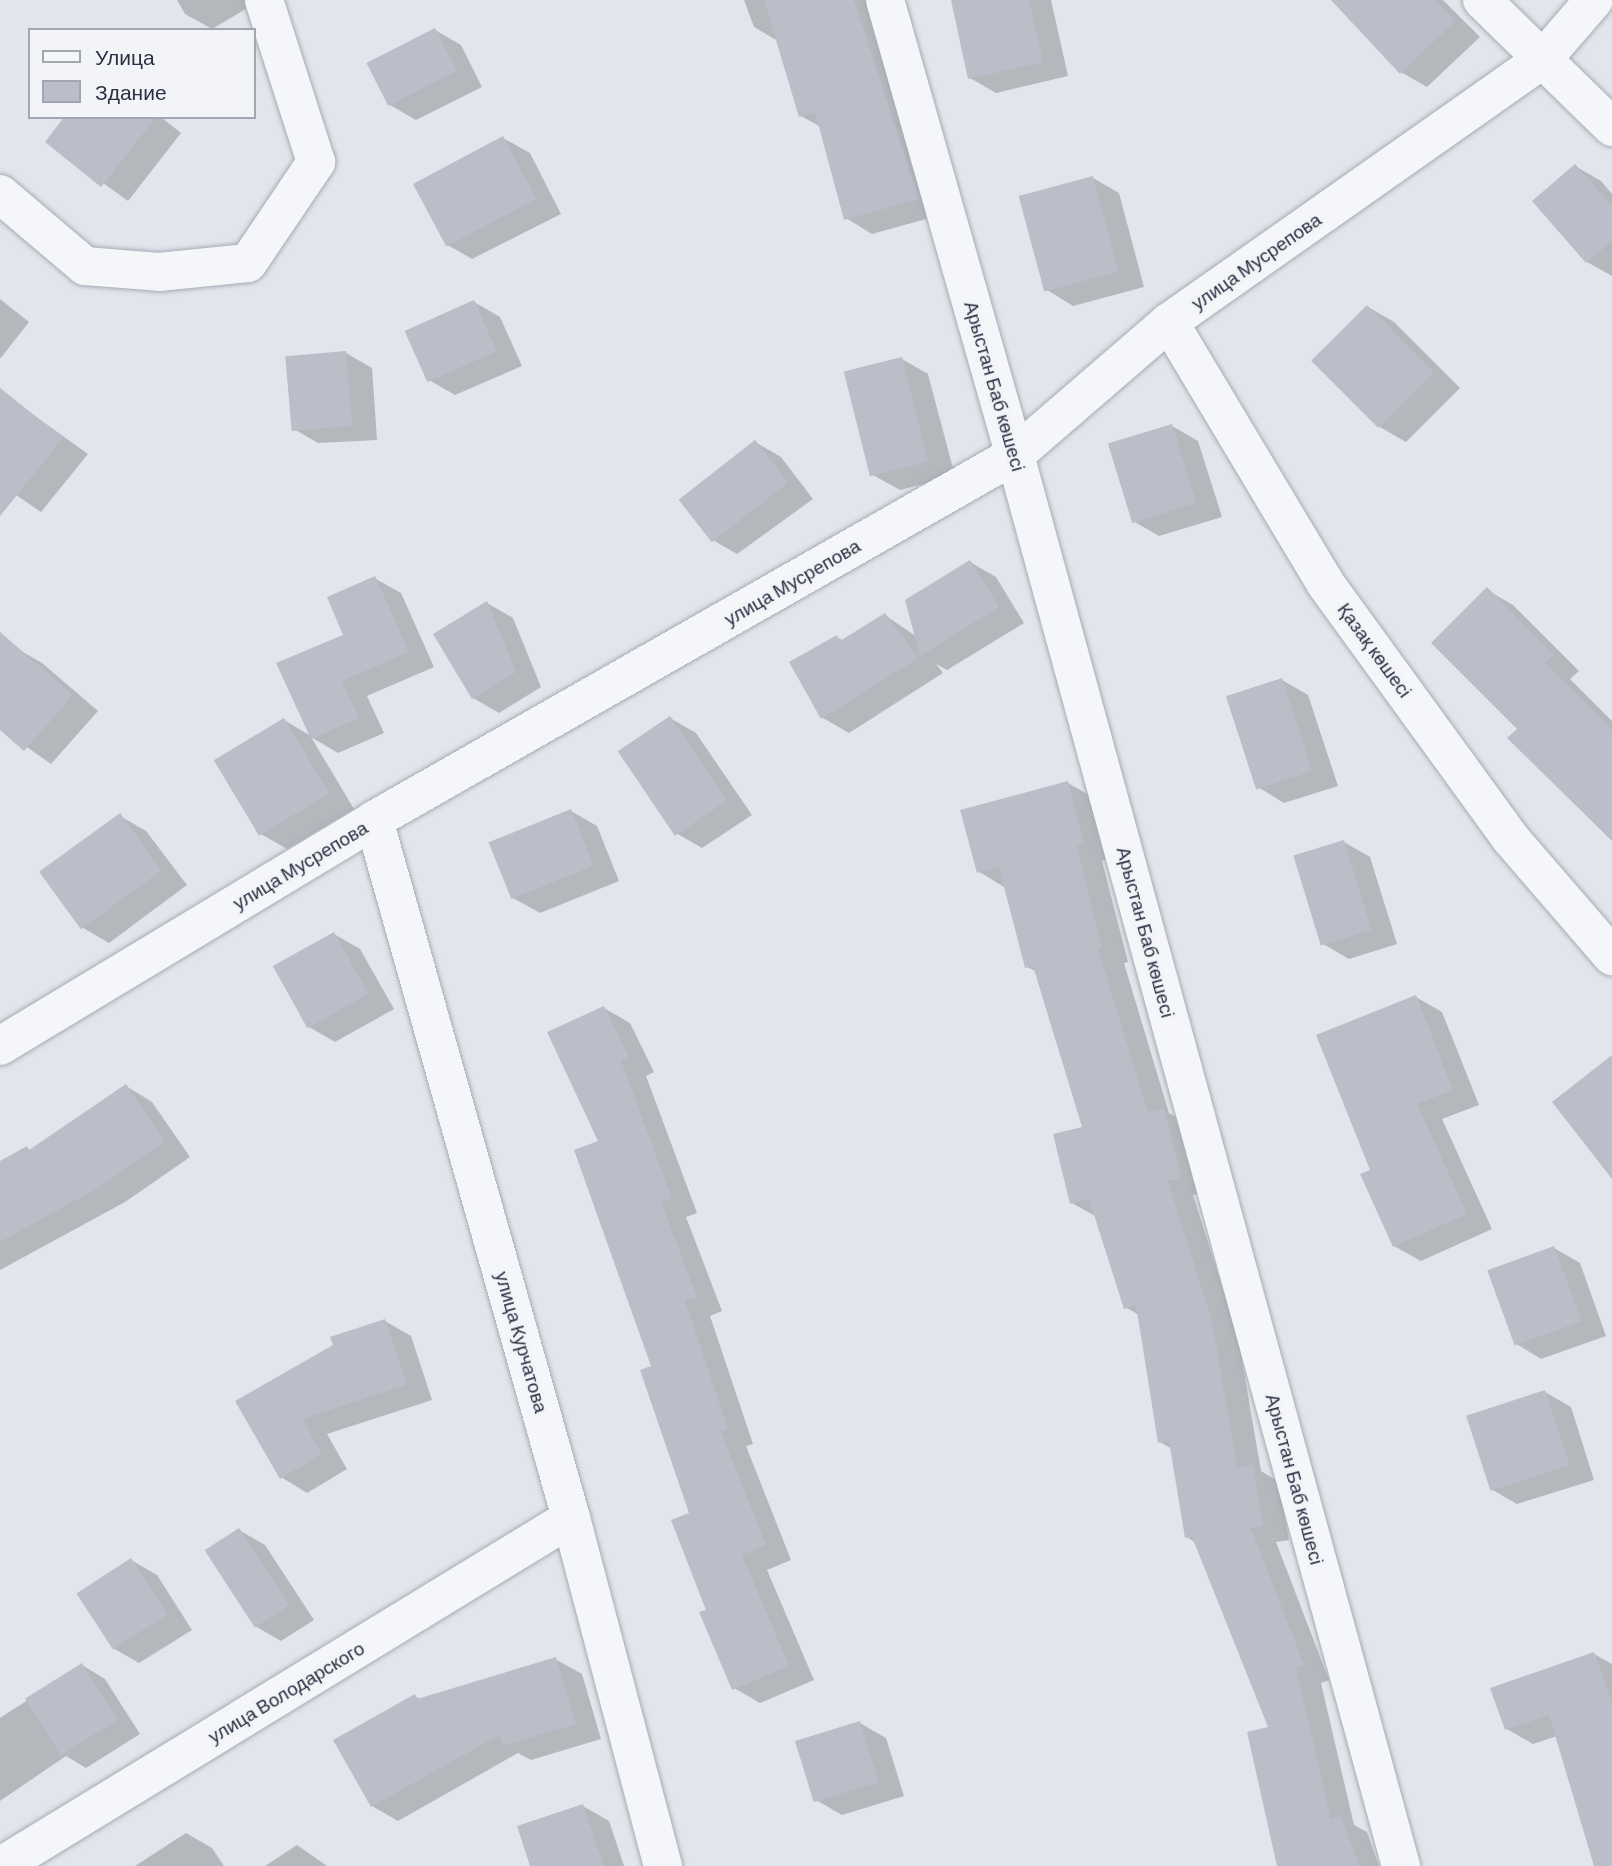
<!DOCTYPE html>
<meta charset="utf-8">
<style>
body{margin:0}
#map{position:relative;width:1612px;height:1866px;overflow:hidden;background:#e2e5eb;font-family:Barlow,sans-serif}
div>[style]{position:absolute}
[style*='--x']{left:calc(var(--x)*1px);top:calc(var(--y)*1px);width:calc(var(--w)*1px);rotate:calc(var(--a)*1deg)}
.shadow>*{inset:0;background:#0003}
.building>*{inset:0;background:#b9bec9;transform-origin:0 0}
.roads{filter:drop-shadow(0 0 2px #a7abb6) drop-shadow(0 0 2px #a7abb6)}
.street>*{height:38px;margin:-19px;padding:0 19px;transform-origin:19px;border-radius:19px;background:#f5f6f9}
span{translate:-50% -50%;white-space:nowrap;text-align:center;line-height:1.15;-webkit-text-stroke:7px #f2f4f8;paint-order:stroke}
.street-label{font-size:19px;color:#293144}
.legend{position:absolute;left:28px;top:28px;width:228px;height:91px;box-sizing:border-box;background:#f2f4f8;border:2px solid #a2a6b0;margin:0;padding:9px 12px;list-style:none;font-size:21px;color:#293144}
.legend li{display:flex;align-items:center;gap:14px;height:35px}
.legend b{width:35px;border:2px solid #a2a6b0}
</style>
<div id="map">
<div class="shadow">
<i style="clip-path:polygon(177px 0,261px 0,212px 29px,185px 14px)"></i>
<i style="clip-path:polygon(744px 0,872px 0,944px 214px,872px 234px,846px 218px,821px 127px,801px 116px,778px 41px,754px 27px)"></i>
<i style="clip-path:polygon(952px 0,1051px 0,1068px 76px,996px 93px,970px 78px)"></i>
<i style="clip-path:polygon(1333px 0,1443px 0,1480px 37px,1427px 87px,1401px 72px)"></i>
<i style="clip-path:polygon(435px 30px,461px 45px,482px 87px,416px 120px,390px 105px)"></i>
<i style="clip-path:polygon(66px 117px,161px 117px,181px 133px,128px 201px,47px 142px)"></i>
<i style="clip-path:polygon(503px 138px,530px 153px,561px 214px,472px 259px,446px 244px)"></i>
<i style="clip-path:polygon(1575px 166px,1601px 181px,1612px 194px,1612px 276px,1587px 262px,1534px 201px)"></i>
<i style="clip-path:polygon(1093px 178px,1119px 193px,1144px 287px,1073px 306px,1047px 290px)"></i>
<i style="clip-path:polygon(0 299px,29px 322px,0 359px)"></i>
<i style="clip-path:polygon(474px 302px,500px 317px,522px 366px,455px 395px,429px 380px)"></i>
<i style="clip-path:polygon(1368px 307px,1394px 322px,1460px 388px,1406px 442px,1380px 427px)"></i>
<i style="clip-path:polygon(346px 353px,372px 368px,377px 440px,318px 443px,292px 428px)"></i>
<i style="clip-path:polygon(902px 359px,928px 374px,955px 476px,900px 490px,873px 475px)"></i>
<i style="clip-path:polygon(14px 401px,88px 454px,41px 512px,0 484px,0 419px)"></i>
<i style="clip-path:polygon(1172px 426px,1198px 441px,1222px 517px,1159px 536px,1133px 521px)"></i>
<i style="clip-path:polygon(755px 442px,781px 457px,813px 499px,737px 554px,711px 539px)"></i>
<i style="clip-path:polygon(970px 562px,996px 577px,1024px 623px,947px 670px,936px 664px,943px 673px,849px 733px,823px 718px,837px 637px,844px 641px,885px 615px,917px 637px)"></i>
<i style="clip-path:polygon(374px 578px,401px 593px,434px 667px,367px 696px,384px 733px,338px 753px,311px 737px,354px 809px,287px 849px,261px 834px,284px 720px,311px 736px,345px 635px)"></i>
<i style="clip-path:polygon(1487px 590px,1513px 605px,1579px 671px,1570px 679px,1612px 721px,1612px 839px,1519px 729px)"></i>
<i style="clip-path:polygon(487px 603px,513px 618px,541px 687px,499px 713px,473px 698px)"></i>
<i style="clip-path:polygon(16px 648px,42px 663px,98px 711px,51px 764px,0 728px,0 666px)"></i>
<i style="clip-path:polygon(1282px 680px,1308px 695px,1338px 786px,1284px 803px,1258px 787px)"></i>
<i style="clip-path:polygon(670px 718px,696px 733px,752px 815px,702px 848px,676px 833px)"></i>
<i style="clip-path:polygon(1068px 783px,1094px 798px,1110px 858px,1102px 861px,1128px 962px,1124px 963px,1169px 1113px,1190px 1125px,1206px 1192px,1193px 1195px,1238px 1337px,1261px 1471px,1279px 1482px,1289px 1540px,1276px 1542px,1329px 1680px,1321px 1683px,1354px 1825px,1367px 1832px,1379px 1866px,1280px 1866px,1249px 1733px,1270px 1728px,1196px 1543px,1187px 1537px,1172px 1449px,1160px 1442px,1139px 1315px,1125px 1307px,1097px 1217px,1072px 1203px,1084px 1129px,1037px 972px,1027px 967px,1004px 887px,978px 871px)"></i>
<i style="clip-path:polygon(571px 811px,597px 826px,619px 881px,540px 913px,513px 898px)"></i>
<i style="clip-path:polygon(120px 816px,146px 831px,187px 885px,109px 943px,83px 928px)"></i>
<i style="clip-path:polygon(1344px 842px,1370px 857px,1397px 944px,1349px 959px,1323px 944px)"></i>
<i style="clip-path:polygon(334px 934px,360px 949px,394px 1009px,335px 1042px,309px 1027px)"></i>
<i style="clip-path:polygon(1416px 997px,1442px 1012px,1479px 1105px,1442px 1119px,1492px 1229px,1421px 1261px,1394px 1246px,1372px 1170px)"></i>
<i style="clip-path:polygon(604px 1008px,630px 1023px,654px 1072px,646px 1076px,697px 1213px,686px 1217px,722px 1311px,710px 1316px,753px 1444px,746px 1446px,791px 1560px,767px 1570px,814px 1680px,760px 1703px,734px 1688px,708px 1611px,691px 1514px,600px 1142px)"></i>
<i style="clip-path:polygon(126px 1086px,152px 1102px,190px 1157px,125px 1202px,0 1270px,0 1163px,27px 1148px,32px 1151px)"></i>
<i style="clip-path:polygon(1554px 1248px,1580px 1263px,1606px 1336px,1541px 1359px,1515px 1343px)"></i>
<i style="clip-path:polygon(385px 1321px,411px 1336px,432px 1400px,327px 1434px,347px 1469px,307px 1493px,281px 1477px,237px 1402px)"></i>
<i style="clip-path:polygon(1545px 1392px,1571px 1407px,1594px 1480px,1517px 1504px,1491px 1489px)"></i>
<i style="clip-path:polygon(239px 1530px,265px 1545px,314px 1620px,281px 1641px,255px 1626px)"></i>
<i style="clip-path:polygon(131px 1560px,157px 1575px,192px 1630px,139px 1663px,113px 1648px,78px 1593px)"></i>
<i style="clip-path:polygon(1594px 1654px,1612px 1664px,1612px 1849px,1557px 1736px,1533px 1744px,1507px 1729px)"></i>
<i style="clip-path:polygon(555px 1659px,582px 1674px,601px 1739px,531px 1760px,518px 1753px,398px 1821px,372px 1806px,415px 1696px,421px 1700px)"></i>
<i style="clip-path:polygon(82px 1665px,105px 1679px,140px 1734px,86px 1768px,66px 1756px,0 1801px,0 1718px)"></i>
<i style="clip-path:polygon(860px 1723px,886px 1738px,904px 1796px,842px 1815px,816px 1800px)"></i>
<i style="clip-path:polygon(583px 1806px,609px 1821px,624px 1866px,532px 1866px)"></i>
<i style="clip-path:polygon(186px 1833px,212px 1848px,224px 1866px,135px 1866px)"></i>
<i style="clip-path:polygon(297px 1845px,327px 1866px,265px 1866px)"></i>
</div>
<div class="building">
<i style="clip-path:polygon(764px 0,854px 0,919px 199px,844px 220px,815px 112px,799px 117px)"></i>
<i style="clip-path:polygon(951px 0,1029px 0,1043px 62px,968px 79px)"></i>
<i style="clip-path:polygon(1331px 0,1435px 0,1455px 21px,1400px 74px)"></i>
<i style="left:435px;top:28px;width:48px;height:77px;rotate:63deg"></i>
<i style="clip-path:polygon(64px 117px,156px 117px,101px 187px,45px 142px)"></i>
<i style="left:503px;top:136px;width:71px;height:102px;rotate:62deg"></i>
<i style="clip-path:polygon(1575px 164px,1612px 206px,1612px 241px,1586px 263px,1532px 201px)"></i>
<i style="left:1093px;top:176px;width:99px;height:77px;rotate:75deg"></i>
<i style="left:474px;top:300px;width:56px;height:76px;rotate:66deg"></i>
<i style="left:1367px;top:305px;width:95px;height:79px;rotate:45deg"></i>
<i style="left:346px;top:351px;width:75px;height:61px;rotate:85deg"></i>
<i style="left:902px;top:357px;width:108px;height:60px;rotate:76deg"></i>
<i style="clip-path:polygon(0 388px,63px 438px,0 516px)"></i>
<i style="left:1172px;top:424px;width:83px;height:67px;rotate:73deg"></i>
<i style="left:755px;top:440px;width:54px;height:97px;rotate:52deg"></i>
<i style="clip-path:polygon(970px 560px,999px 607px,920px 656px,905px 600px)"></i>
<i style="clip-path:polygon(375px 576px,409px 652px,342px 681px,359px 718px,311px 739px,276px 663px,343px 635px,327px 597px)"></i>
<i style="clip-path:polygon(1487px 587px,1554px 655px,1545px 663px,1612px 730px,1612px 841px,1507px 738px,1517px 729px,1431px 643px)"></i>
<i style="clip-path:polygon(487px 601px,516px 672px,472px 699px,433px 634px)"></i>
<i style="clip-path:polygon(885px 613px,918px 658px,821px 719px,789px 662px,837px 635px,840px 641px)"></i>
<i style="clip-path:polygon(0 632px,73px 695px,24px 751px,0 730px)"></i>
<i style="left:1282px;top:678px;width:98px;height:59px;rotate:72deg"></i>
<i style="left:670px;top:716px;width:102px;height:63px;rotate:56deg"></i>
<i style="left:284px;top:718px;width:88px;height:82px;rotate:59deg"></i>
<i style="clip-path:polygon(1068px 781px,1084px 844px,1077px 846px,1102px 948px,1098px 949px,1148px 1112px,1164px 1108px,1181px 1178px,1168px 1181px,1212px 1321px,1237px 1467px,1253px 1465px,1263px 1526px,1251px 1528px,1304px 1665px,1296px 1668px,1331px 1819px,1341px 1815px,1359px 1866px,1277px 1866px,1247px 1732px,1268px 1727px,1192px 1537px,1185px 1538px,1169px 1441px,1158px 1443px,1136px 1305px,1124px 1309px,1089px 1199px,1070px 1204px,1053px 1134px,1082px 1127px,1033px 966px,1025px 968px,999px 867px,977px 873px,960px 810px)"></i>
<i style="left:571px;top:809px;width:61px;height:89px;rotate:68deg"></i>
<i style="left:120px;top:813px;width:71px;height:100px;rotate:54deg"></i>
<i style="left:1344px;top:840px;width:94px;height:53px;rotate:73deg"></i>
<i style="left:334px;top:932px;width:71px;height:70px;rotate:61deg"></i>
<i style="clip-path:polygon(1416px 995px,1453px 1090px,1417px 1104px,1467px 1214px,1393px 1247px,1360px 1174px,1370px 1170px,1316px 1035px)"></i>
<i style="clip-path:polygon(604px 1006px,629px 1057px,621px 1061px,672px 1198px,661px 1202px,697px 1297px,685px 1301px,728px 1429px,721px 1432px,766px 1545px,742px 1555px,789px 1666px,732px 1690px,699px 1612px,706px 1610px,671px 1520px,689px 1513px,640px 1370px,651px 1366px,574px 1150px,598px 1141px,547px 1032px)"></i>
<i style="clip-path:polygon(1612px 1055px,1612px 1179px,1552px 1102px)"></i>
<i style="clip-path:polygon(126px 1084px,165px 1142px,98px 1188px,0 1242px,0 1161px,27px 1146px,29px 1150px)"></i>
<i style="left:1554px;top:1246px;width:80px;height:71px;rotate:70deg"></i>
<i style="clip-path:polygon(385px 1319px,407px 1385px,302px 1419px,322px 1454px,280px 1479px,235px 1401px,333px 1345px,330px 1337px)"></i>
<i style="left:1545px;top:1390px;width:79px;height:83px;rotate:72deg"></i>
<i style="left:239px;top:1528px;width:92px;height:41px;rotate:57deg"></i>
<i style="left:131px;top:1558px;width:67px;height:65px;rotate:57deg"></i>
<i style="clip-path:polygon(1594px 1652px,1612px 1702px,1612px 1866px,1594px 1866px,1549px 1715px,1505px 1730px,1490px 1688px)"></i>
<i style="clip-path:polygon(556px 1657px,576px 1724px,503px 1746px,499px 1735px,371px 1807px,333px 1740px,415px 1694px,417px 1699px)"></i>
<i style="left:82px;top:1663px;width:67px;height:67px;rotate:58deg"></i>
<i style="left:860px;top:1721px;width:64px;height:68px;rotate:73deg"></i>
<i style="clip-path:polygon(583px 1804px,604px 1866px,530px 1866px,517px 1826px)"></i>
</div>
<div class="roads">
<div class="street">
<i style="--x:885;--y:0;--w:473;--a:74.1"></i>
<i style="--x:1015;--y:455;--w:1463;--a:74.7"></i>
<i style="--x:1482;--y:0;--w:182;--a:44.3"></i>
<i style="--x:0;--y:194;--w:111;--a:40.3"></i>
<i style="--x:85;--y:266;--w:74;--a:4.6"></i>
<i style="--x:159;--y:272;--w:89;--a:-5.8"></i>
<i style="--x:248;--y:263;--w:122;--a:-56"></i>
<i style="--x:316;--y:162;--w:170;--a:-107.8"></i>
<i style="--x:1169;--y:322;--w:304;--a:59.1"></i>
<i style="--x:1325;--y:583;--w:316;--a:54"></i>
<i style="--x:1511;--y:839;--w:155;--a:49.2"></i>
<i style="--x:374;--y:820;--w:725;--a:74.24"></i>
<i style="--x:571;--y:1518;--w:360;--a:75.2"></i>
<i style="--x:0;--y:1046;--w:437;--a:-31.1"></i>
<i style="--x:374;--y:820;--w:738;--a:-29.66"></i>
<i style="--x:1015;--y:455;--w:203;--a:-40.8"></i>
<i style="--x:1169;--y:322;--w:457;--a:-35.1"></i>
<i style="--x:1543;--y:59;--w:78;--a:-49.2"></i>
<i style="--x:1;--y:1866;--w:668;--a:-31.41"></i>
</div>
</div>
<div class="street-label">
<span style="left:1256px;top:261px;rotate:-35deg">улица Мусрепова</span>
<span style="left:995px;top:386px;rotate:74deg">Арыстан Баб көшесі</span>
<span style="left:792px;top:582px;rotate:-30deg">улица Мусрепова</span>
<span style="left:1375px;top:650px;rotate:54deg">Қазақ көшесі</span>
<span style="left:300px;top:865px;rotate:-31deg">улица Мусрепова</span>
<span style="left:1146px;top:932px;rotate:75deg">Арыстан Баб көшесі</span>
<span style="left:522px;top:1342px;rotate:74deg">улица Курчатова</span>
<span style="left:1295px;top:1479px;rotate:75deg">Арыстан Баб көшесі</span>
<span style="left:286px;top:1692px;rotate:-31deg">улица Володарского</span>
</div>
<ul class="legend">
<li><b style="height:9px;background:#f5f6f9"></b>Улица</li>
<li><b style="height:19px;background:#b9bec9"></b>Здание</li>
</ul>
</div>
